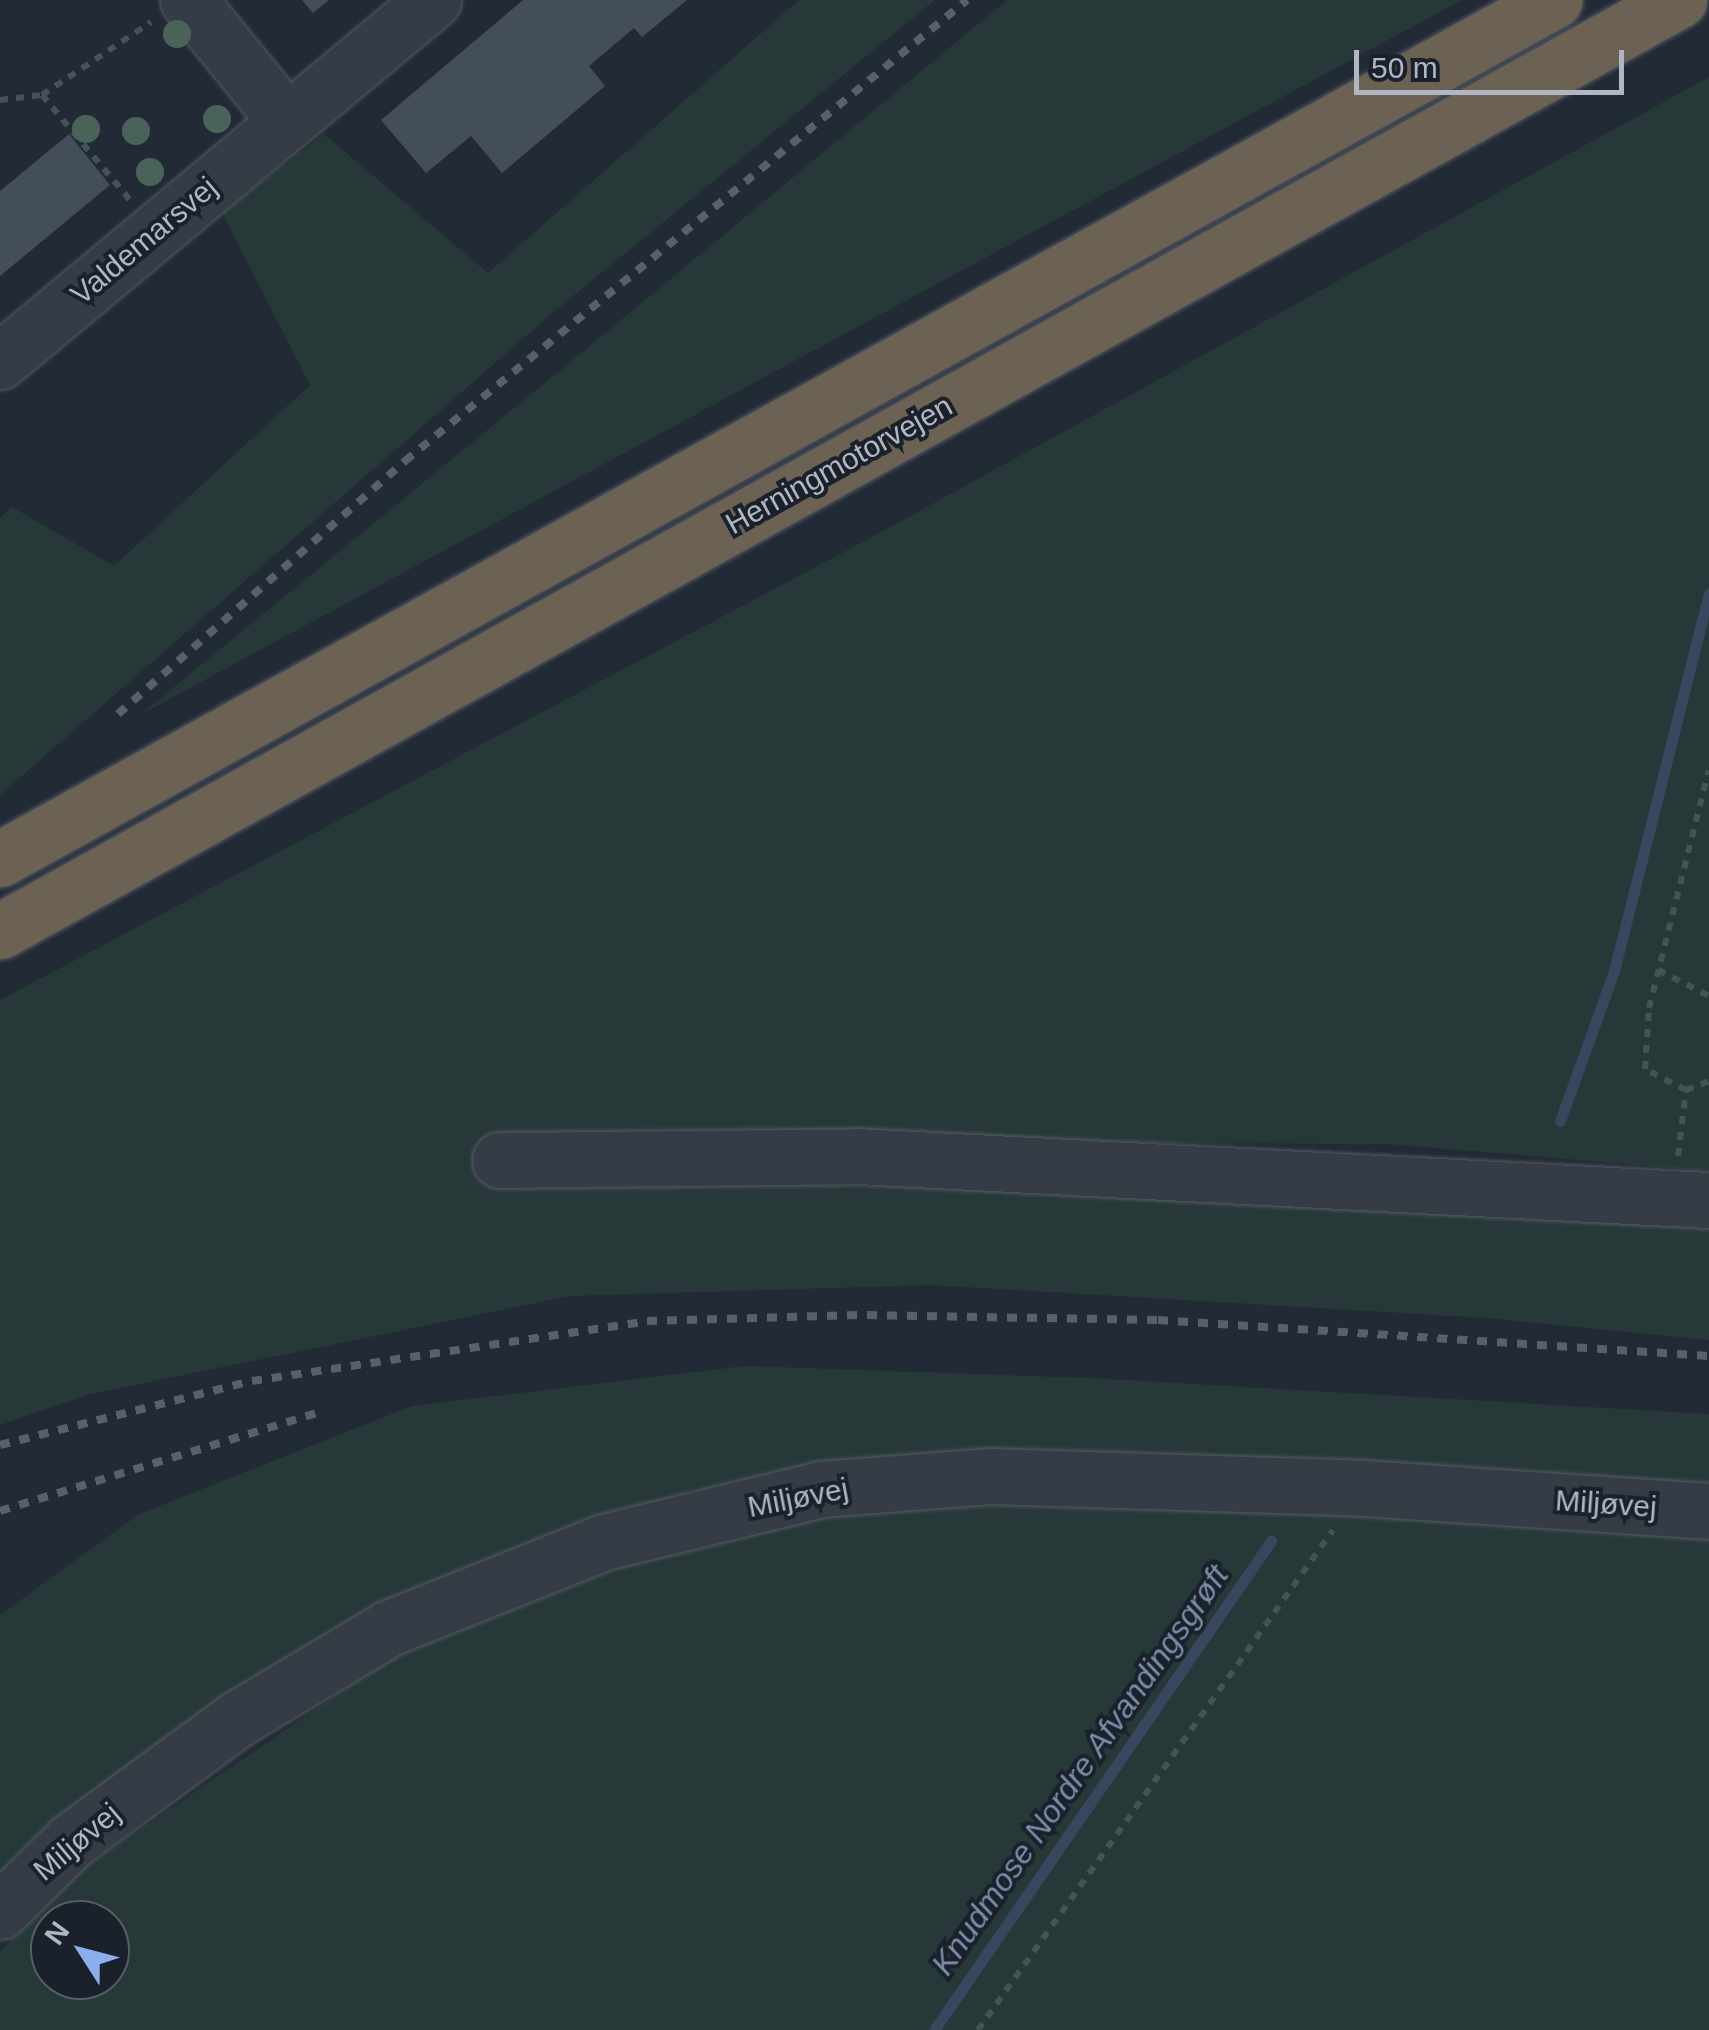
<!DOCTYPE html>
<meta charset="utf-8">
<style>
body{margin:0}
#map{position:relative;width:1709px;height:2030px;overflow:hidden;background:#222a35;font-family:Arial,sans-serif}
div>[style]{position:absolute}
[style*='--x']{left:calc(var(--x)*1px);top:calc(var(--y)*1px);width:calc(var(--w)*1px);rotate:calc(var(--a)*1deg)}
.green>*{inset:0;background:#273838}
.stream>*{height:11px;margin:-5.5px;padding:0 5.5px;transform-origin:5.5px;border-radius:5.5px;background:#39475e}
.building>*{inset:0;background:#444d5a}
.path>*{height:6px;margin-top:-3px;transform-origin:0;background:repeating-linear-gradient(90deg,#445356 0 8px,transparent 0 16px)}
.roads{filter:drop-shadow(0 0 2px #535a64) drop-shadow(0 0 2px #535a64)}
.minor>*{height:55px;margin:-27.5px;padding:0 27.5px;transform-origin:27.5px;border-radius:27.5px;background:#353c46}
.highway>*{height:55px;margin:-27.5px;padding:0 27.5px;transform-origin:27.5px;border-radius:27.5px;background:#6b6253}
.rail>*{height:8px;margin-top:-4px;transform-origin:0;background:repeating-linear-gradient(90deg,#58606d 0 10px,transparent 0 20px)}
.trees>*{width:28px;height:28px;margin:-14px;border-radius:50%;background:#4a6358}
span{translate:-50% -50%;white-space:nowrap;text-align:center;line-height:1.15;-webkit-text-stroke:8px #1b212b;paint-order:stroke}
.street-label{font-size:30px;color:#b0b7c3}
.water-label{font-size:32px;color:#7b8da9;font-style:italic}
.north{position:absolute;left:30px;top:1900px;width:100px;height:100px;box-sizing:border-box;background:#1b212b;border:2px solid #575d68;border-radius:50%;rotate:306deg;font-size:28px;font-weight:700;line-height:40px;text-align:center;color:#b0b7c3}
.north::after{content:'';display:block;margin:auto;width:35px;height:45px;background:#8baeed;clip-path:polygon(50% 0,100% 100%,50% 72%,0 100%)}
.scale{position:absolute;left:1354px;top:50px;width:270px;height:45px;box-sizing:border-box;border:5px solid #b0b7c3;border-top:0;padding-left:12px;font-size:30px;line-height:35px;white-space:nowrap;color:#b0b7c3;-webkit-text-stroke:8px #1b212b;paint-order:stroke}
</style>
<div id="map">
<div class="green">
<i style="clip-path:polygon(799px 0,935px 0,550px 315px,0 795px,0 518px,12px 507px,114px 566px,310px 385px,222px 213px,324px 134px,488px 273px)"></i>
<i style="clip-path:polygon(1007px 0,1462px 0,140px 715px,563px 368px)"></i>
<i style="clip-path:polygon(1709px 77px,1709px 1171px,1388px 1144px,918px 1142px,580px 1131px,617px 1182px,1334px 1194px,1709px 1228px,1709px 1340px,1487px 1318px,930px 1285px,570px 1296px,91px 1394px,0 1425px,0 1000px,874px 536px)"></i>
<i style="clip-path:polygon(744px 1366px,1092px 1378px,1709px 1414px,1709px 1484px,991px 1476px,694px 1490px,373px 1606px,0 1878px,0 1615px,139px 1514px,412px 1406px)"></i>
<i style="clip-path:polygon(evenodd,1042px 1489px,1709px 1525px,1709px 2030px,0 2030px,0 1952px,56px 1887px,415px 1641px,703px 1529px,1042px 1489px,50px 1920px,110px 1920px,110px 1980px,50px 1980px,50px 1920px)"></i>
</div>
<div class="stream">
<i style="--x:1560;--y:1121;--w:159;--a:-70.2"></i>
<i style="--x:1614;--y:971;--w:389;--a:-75.9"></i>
<i style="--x:934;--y:2030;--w:594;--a:-55.43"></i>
</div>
<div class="building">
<i style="clip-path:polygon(302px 0,329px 0,313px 13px)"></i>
<i style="clip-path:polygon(523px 0,687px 0,642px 37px,634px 28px,589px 66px,605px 86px,502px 173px,471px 136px,426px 173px,381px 120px)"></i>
<i style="clip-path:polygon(69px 134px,110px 185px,0 276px,0 191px)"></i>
</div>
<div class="path">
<i style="--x:42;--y:95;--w:137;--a:50"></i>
<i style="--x:0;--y:100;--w:42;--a:-6.8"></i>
<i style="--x:42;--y:95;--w:131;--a:-33.8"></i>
<i style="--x:1658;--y:970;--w:57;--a:27"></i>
<i style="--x:1686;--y:1090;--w:25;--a:-21"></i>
<i style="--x:1678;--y:1156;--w:66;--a:-83.1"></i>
<i style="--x:1686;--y:1090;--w:46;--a:-152.9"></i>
<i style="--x:1645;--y:1069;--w:61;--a:-86.2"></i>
<i style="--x:1649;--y:1008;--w:245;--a:-75.9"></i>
<i style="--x:978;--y:2030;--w:613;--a:-54.63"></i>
</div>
<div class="roads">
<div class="minor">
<i style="--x:188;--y:0;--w:157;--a:50.9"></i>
<i style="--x:0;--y:361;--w:564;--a:-39.82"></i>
<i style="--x:500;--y:1160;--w:357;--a:-0.6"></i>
<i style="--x:857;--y:1156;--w:853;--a:2.96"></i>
<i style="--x:0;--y:1911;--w:100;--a:-44.6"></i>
<i style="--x:71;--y:1841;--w:206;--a:-36.3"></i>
<i style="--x:237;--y:1719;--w:177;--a:-30.9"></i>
<i style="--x:389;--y:1628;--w:232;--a:-21.8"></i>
<i style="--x:604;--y:1542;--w:223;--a:-13.7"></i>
<i style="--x:821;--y:1489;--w:170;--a:-4.4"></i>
<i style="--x:991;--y:1476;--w:372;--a:1.8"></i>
<i style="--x:1363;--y:1488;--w:347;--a:3.8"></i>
</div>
<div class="highway">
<i style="--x:0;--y:859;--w:1776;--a:-28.92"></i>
<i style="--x:0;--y:931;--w:1920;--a:-29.01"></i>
</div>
</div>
<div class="rail">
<i style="--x:118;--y:714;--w:383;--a:-41.4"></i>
<i style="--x:405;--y:461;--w:727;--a:-39.36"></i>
<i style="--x:0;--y:1445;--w:260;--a:-14.3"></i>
<i style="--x:252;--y:1381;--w:400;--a:-8.6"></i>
<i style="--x:647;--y:1321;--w:220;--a:-1.6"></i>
<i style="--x:867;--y:1315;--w:291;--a:1"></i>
<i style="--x:1158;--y:1320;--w:552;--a:3.74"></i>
<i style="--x:0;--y:1511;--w:332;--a:-17.2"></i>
</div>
<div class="trees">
<i style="left:177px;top:34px"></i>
<i style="left:217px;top:119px"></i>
<i style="left:86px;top:129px"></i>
<i style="left:136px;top:131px"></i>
<i style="left:150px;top:172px"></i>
</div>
<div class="street-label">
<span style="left:144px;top:241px;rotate:-40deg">Valdemarsvej</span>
<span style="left:839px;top:465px;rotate:-29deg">Herningmotorvejen</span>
<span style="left:798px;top:1498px;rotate:-11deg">Miljøvej</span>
<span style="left:1606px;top:1504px;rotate:4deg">Miljøvej</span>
<span style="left:77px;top:1842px;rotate:-40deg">Miljøvej</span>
</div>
<div class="water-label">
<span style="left:1080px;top:1770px;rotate:-55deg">Knudmose Nordre Afvandingsgrøft</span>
</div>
<div class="north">N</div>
<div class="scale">50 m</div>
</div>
